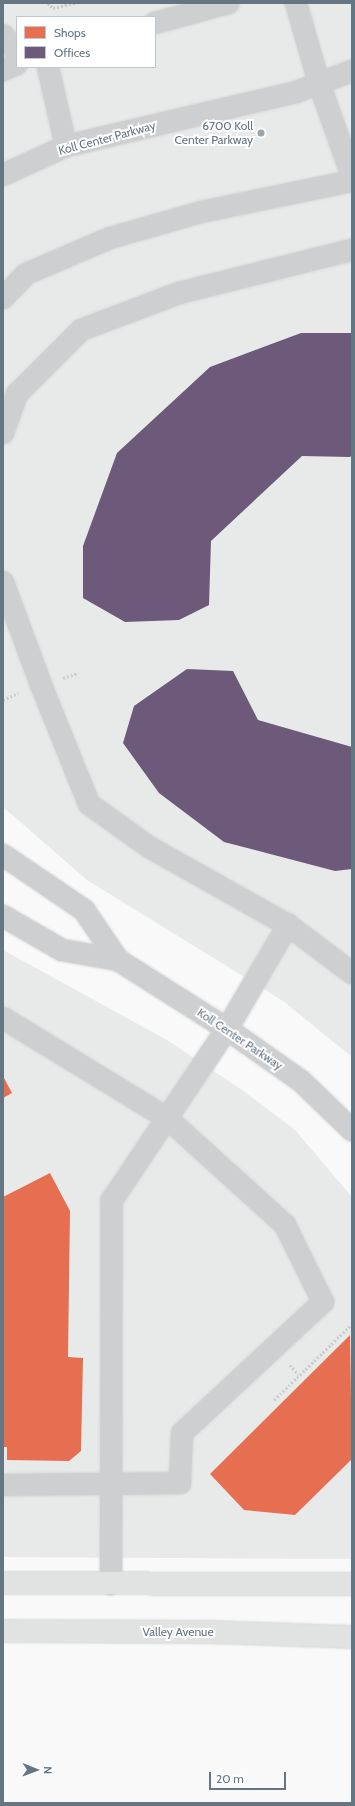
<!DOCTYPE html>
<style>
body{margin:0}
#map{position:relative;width:355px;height:1806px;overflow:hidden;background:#f9f9f9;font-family:Cabin,sans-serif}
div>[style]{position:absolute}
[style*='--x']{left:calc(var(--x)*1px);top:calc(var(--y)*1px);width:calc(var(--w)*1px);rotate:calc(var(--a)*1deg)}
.built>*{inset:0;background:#e8e9e9}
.shops>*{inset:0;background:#e76f51}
.offices>*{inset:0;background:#6d597a}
.path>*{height:2.5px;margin-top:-1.25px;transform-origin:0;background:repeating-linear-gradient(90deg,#cbcccd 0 2px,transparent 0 4px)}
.roads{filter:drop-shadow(0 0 1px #d5d6d7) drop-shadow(0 0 1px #d5d6d7)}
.minor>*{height:22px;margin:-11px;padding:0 11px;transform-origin:11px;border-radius:11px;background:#cecfd0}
.major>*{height:22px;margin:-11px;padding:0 11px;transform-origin:11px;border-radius:11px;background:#e1e2e2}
.dots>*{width:11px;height:11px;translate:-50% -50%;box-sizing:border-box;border:2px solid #fff;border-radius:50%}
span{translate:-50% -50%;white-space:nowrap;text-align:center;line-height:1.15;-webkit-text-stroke:4px #fff;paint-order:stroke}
.poi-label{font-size:12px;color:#657683}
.right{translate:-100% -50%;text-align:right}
.street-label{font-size:12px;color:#657683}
.frame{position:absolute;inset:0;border:4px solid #657683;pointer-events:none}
.legend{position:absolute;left:16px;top:16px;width:140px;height:52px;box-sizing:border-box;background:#fff;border:1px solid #c1c8cd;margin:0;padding:5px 7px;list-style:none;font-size:12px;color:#657683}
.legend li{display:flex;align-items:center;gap:8px;height:20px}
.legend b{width:20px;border:1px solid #c1c8cd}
.north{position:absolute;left:16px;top:1750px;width:40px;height:40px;-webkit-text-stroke:3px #fff;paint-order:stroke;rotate:91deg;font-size:11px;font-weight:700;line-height:16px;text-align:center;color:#657683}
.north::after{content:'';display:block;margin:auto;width:14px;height:18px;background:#657683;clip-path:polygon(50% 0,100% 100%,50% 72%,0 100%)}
.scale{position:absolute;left:209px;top:1772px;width:77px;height:18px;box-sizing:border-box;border:2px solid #657683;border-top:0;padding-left:5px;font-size:12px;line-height:14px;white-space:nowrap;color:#657683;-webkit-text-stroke:3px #fff;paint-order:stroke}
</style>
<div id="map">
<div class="built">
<i style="clip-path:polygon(evenodd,3px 3px,352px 3px,352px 1057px,283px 1001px,87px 880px,3px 807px,3px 3px,17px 17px,155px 17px,155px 67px,17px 67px,17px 17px)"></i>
<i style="clip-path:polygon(3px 950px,167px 1040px,242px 1090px,295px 1130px,352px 1197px,352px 1559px,3px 1557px)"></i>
</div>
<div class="shops">
<i style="clip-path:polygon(3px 1076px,12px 1093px,3px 1098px)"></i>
<i style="clip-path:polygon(50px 1173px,70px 1211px,68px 1357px,83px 1358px,81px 1451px,69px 1461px,7px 1460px,7px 1447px,3px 1447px,3px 1197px)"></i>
<i style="clip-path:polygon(350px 1335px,352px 1459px,295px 1515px,244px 1510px,210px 1474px)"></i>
</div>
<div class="offices">
<i style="clip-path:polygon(301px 333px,352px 333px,352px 455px,350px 457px,302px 456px,211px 541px,209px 605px,179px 620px,125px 622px,83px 598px,83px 546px,117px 453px,210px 367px)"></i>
<i style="clip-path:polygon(187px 669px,233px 671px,258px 720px,352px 747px,352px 869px,335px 871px,224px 842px,159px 793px,123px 743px,134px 706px)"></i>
</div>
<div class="path">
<i style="--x:48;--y:3;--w:7;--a:45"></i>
<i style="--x:53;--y:8;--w:23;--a:-13"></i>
<i style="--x:63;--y:678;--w:16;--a:-18"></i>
<i style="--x:3;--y:700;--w:17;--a:-25"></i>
<i style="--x:290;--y:1365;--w:13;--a:48"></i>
<i style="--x:274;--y:1400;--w:109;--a:-44.3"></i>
</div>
<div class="roads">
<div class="minor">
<i style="--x:296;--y:3;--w:83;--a:74"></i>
<i style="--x:319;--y:83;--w:99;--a:70.5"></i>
<i style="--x:155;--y:23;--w:76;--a:-15.3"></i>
<i style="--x:3;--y:35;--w:22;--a:51"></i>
<i style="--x:48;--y:67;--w:81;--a:77.2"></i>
<i style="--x:3;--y:70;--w:15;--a:-23"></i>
<i style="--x:3;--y:175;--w:69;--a:-24.7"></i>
<i style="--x:66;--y:146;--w:236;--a:-13.2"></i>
<i style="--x:296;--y:92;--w:60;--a:-20.6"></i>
<i style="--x:3;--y:298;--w:33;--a:-46"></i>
<i style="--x:26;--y:274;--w:91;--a:-23.2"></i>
<i style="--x:110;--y:238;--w:95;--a:-15.9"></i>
<i style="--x:201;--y:212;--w:154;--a:-11.6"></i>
<i style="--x:3;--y:433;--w:41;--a:-70.3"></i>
<i style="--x:17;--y:394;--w:91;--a:-45"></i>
<i style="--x:81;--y:330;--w:105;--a:-20.7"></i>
<i style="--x:179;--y:293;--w:178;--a:-14"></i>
<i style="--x:3;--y:582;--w:110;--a:69.7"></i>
<i style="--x:41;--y:685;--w:128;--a:68"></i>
<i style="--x:89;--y:804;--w:74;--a:35.6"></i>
<i style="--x:149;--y:847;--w:159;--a:29.3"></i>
<i style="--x:288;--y:925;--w:80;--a:36.9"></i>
<i style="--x:3;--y:855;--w:98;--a:34.2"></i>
<i style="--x:84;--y:910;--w:60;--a:55.8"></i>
<i style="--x:3;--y:916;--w:68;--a:30"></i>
<i style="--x:62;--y:950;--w:57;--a:10.1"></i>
<i style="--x:118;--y:960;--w:129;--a:32.3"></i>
<i style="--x:227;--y:1029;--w:90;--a:35.1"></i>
<i style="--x:301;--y:1081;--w:71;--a:43.9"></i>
<i style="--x:3;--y:1018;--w:192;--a:31.4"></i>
<i style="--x:167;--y:1118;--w:159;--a:42.2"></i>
<i style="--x:285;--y:1225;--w:86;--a:63.7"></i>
<i style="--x:323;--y:1302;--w:192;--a:137.1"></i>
<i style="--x:182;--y:1433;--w:50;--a:92.3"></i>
<i style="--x:180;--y:1483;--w:177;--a:179.4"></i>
<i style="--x:111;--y:1584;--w:384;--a:-89.9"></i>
<i style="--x:112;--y:1200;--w:206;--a:-56.1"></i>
<i style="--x:227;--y:1029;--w:121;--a:-59.6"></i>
</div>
<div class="major">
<i style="--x:3;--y:1583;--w:349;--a:0.2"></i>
<i style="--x:3;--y:1631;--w:208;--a:0.3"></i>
<i style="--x:211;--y:1632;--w:141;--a:2"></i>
</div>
</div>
<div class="dots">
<i style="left:261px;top:133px;background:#99a4ac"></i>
</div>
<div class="poi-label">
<span class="right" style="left:253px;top:133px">6700 Koll<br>Center Parkway</span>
</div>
<div class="street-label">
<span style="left:107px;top:138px;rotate:-15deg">Koll Center Parkway</span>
<span style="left:240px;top:1039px;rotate:34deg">Koll Center Parkway</span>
<span style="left:178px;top:1632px">Valley Avenue</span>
</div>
<div class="frame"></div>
<ul class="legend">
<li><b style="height:11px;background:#e76f51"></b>Shops</li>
<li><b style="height:11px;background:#6d597a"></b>Offices</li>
</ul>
<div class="north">N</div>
<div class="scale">20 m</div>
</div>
